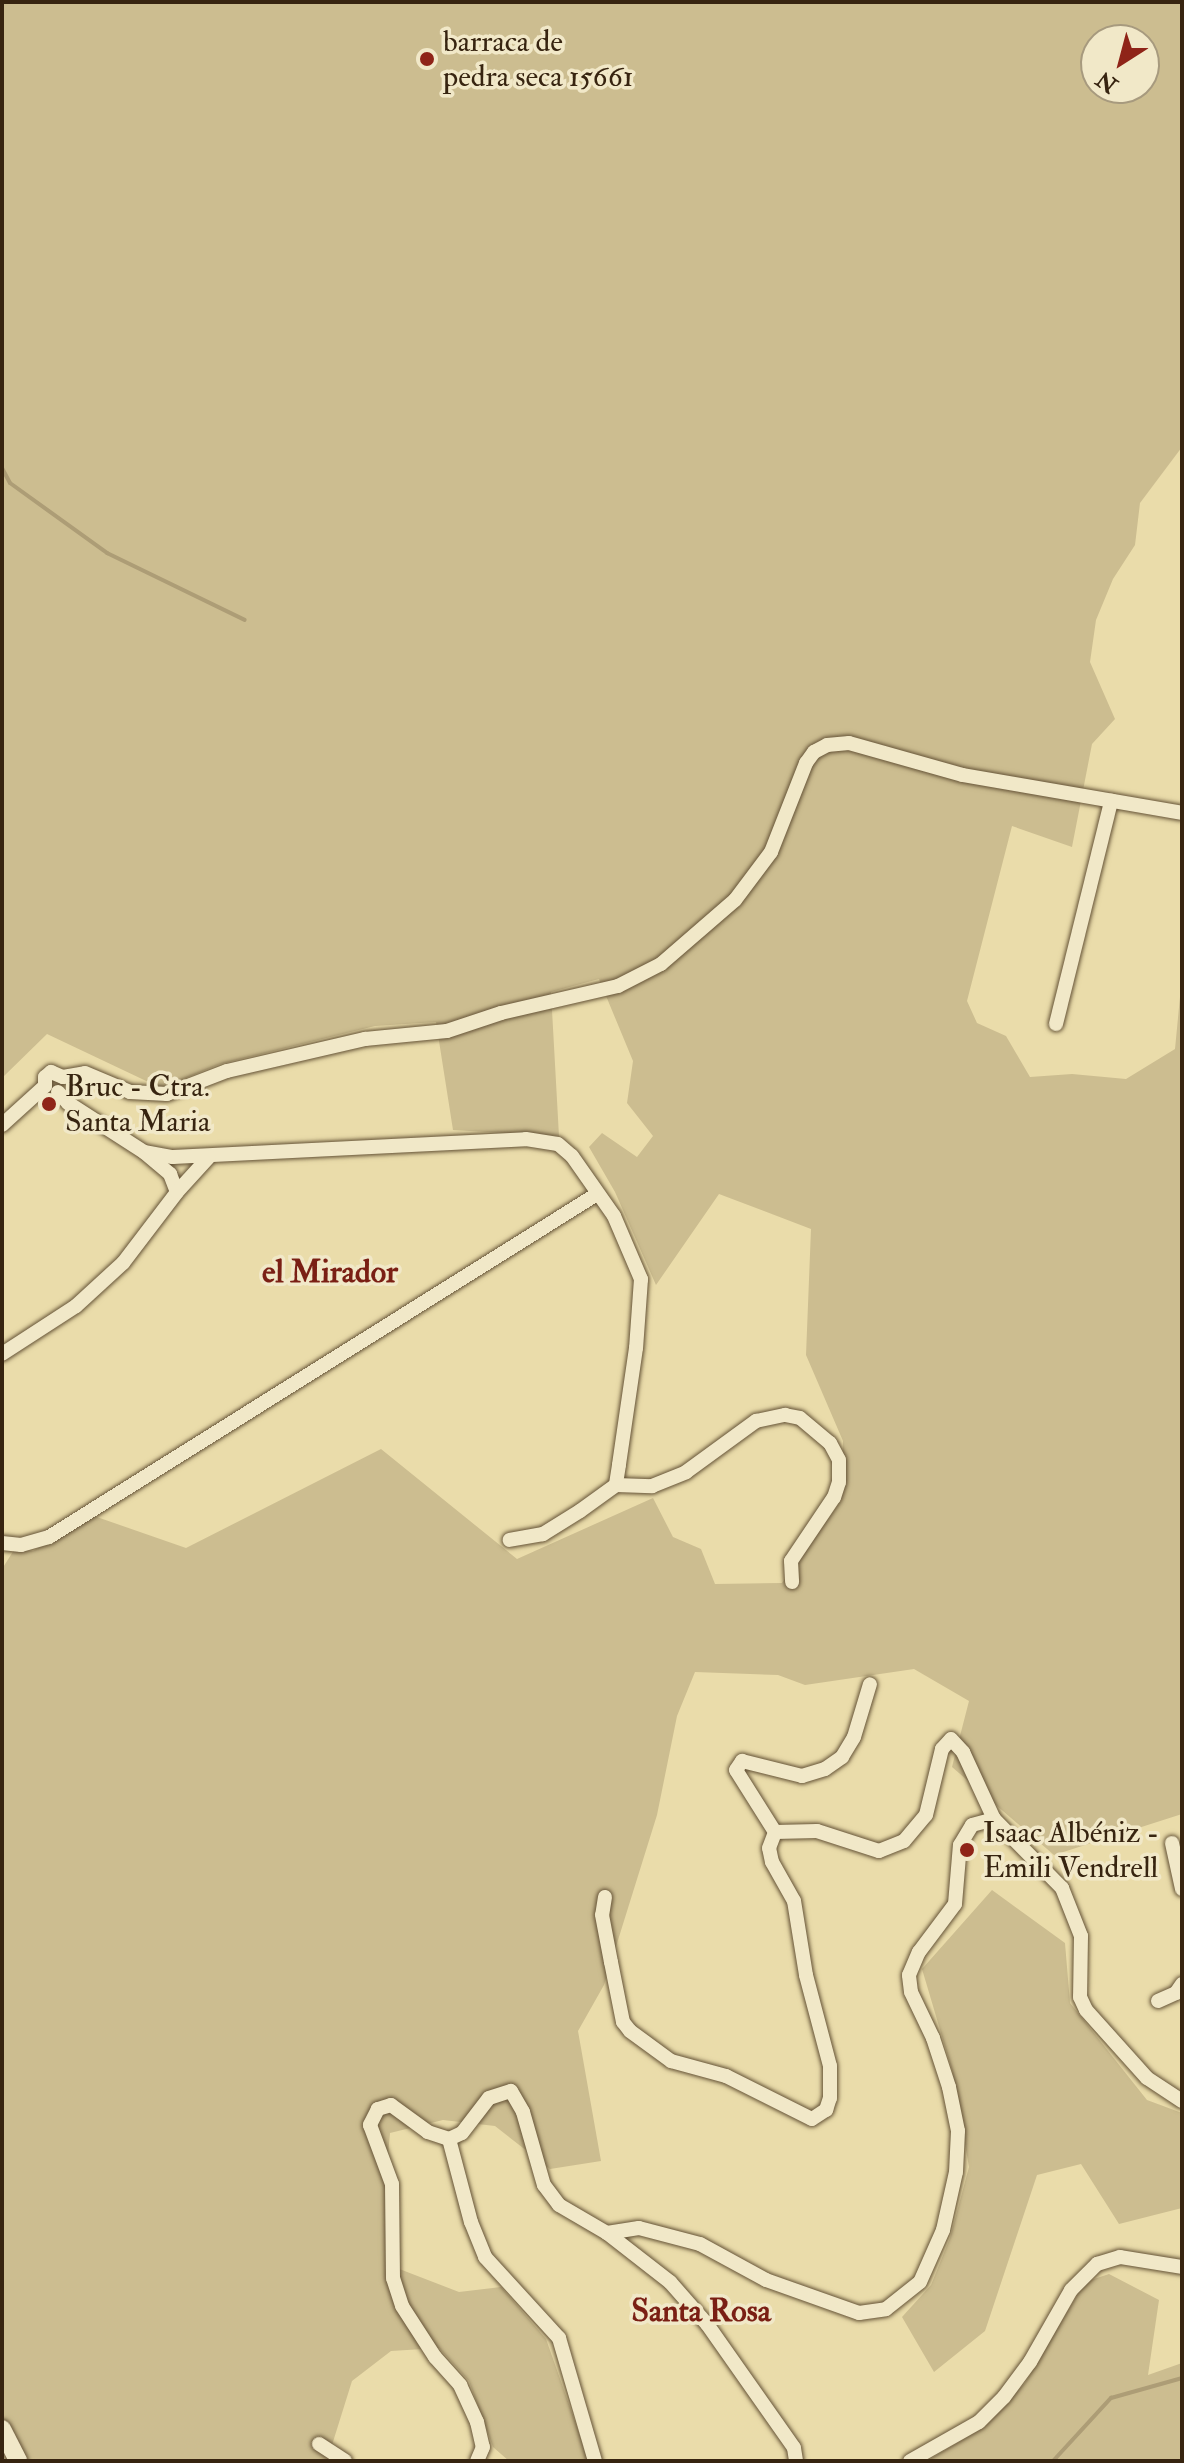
<!DOCTYPE html>
<meta charset="utf-8">
<style>
body{margin:0}
#map{position:relative;width:1184px;height:2463px;overflow:hidden;background:#eadcaa;font-family:"IM FELL Double Pica",serif}
div>[style]{position:absolute}
[style*='--x']{left:calc(var(--x)*1px);top:calc(var(--y)*1px);width:calc(var(--w)*1px);rotate:calc(var(--a)*1deg)}
.green>*{inset:0;background:#ccbd90}
.stream>*{height:4px;margin:-2px;padding:0 2px;transform-origin:2px;border-radius:2px;background:#ad9d76}
.roads{filter:drop-shadow(0 0 2px #645236) drop-shadow(0 0 2px #645236)}
.minor>*{height:14px;margin:-7px;padding:0 7px;transform-origin:7px;border-radius:7px;background:#f1e8c8}
.tertiary>*{height:18px;margin:-9px;padding:0 9px;transform-origin:9px;border-radius:9px;background:#f1e8c8}
.dots>*{width:22px;height:22px;translate:-50% -50%;box-sizing:border-box;border:4px solid #f1e8c8;border-radius:50%}
span{translate:-50% -50%;white-space:nowrap;text-align:center;line-height:1.15;-webkit-text-stroke:7px #f1e8c8;paint-order:stroke}
.poi-label{font-size:30px;color:#372410}
.left{translate:0 -50%;text-align:left}
.neighbourhood-label{font-size:32px;color:#7a1f14;font-weight:700}
.frame{position:absolute;inset:0;border:4px solid #372410;pointer-events:none}
.north{position:absolute;left:1080px;top:24px;width:80px;height:80px;box-sizing:border-box;background:#f1e8c8;border:2px solid #a79a7e;border-radius:50%;rotate:216deg;font-size:22px;font-weight:700;line-height:32px;text-align:center;color:#372410}
.north::after{content:'';display:block;margin:auto;width:28px;height:36px;background:#8f2418;clip-path:polygon(50% 0,100% 100%,50% 72%,0 100%)}
</style>
<div id="map">
<div class="green">
<i style="clip-path:polygon(evenodd,2px 2px,1182px 2px,1182px 447px,1140px 503px,1135px 545px,1113px 579px,1096px 620px,1090px 662px,1115px 719px,1092px 744px,1072px 847px,1012px 826px,967px 1001px,977px 1023px,1006px 1036px,1030px 1077px,1072px 1074px,1126px 1079px,1175px 1049px,1182px 976px,1182px 1814px,1054px 1855px,952px 1767px,969px 1701px,914px 1669px,805px 1685px,778px 1675px,695px 1672px,677px 1716px,657px 1815px,604px 1985px,578px 2031px,601px 2161px,550px 2169px,495px 2126px,443px 2120px,390px 2133px,385px 2189px,389px 2265px,459px 2292px,501px 2287px,546px 2339px,589px 2461px,509px 2461px,493px 2447px,469px 2381px,439px 2348px,391px 2351px,352px 2381px,327px 2461px,2px 2461px,2px 1569px,14px 1550px,33px 1551px,94px 1516px,186px 1548px,381px 1449px,517px 1559px,653px 1498px,673px 1537px,701px 1549px,715px 1584px,782px 1583px,841px 1501px,843px 1441px,806px 1355px,811px 1229px,719px 1194px,656px 1285px,615px 1192px,589px 1147px,602px 1133px,637px 1157px,653px 1136px,627px 1103px,633px 1061px,599px 979px,551px 992px,559px 1136px,453px 1130px,436px 1022px,375px 1026px,220px 1064px,161px 1088px,47px 1034px,2px 1078px,2px 2px,1096px 40px,1144px 40px,1144px 88px,1096px 88px,1096px 40px)"></i>
<i style="clip-path:polygon(992px 1890px,1065px 1943px,1070px 2003px,1147px 2100px,1182px 2113px,1182px 2208px,1119px 2224px,1081px 2164px,1037px 2175px,985px 2331px,934px 2372px,902px 2317px,931px 2285px,950px 2238px,969px 2167px,952px 2070px,922px 1969px)"></i>
<i style="clip-path:polygon(1109px 2274px,1159px 2300px,1148px 2375px,1182px 2363px,1182px 2461px,927px 2461px,984px 2427px,1025px 2383px,1085px 2282px)"></i>
</div>
<div class="stream">
<i style="--x:2;--y:468;--w:17;--a:62"></i>
<i style="--x:10;--y:483;--w:120;--a:35.8"></i>
<i style="--x:107;--y:553;--w:153;--a:25.9"></i>
<i style="--x:1053;--y:2461;--w:86;--a:-47.4"></i>
<i style="--x:1111;--y:2398;--w:74;--a:-15.7"></i>
</div>
<div class="roads">
<div class="minor">
<i style="--x:1056;--y:1024;--w:230;--a:-76.1"></i>
<i style="--x:63;--y:1077;--w:22;--a:-10"></i>
<i style="--x:85;--y:1073;--w:49;--a:22.9"></i>
<i style="--x:130;--y:1092;--w:37;--a:3"></i>
<i style="--x:167;--y:1094;--w:64;--a:-21"></i>
<i style="--x:227;--y:1071;--w:142;--a:-13.1"></i>
<i style="--x:365;--y:1039;--w:82;--a:-5.6"></i>
<i style="--x:447;--y:1031;--w:57;--a:-18.4"></i>
<i style="--x:501;--y:1013;--w:120;--a:-13"></i>
<i style="--x:618;--y:986;--w:48;--a:-27.1"></i>
<i style="--x:661;--y:964;--w:98;--a:-40.9"></i>
<i style="--x:735;--y:900;--w:60;--a:-53.1"></i>
<i style="--x:771;--y:852;--w:96;--a:-68.5"></i>
<i style="--x:806;--y:763;--w:14;--a:-54"></i>
<i style="--x:814;--y:752;--w:15;--a:-28"></i>
<i style="--x:827;--y:745;--w:22;--a:-5"></i>
<i style="--x:849;--y:743;--w:118;--a:15.7"></i>
<i style="--x:963;--y:775;--w:222;--a:9.8"></i>
<i style="--x:45;--y:1086;--w:9;--a:-90"></i>
<i style="--x:45;--y:1077;--w:8;--a:-40"></i>
<i style="--x:51;--y:1072;--w:13;--a:23"></i>
<i style="--x:58;--y:1092;--w:15;--a:48"></i>
<i style="--x:68;--y:1103;--w:90;--a:32.8"></i>
<i style="--x:144;--y:1152;--w:29;--a:10"></i>
<i style="--x:173;--y:1157;--w:353;--a:-2.9"></i>
<i style="--x:526;--y:1139;--w:32;--a:9"></i>
<i style="--x:558;--y:1144;--w:18;--a:41"></i>
<i style="--x:572;--y:1156;--w:73;--a:55"></i>
<i style="--x:614;--y:1216;--w:69;--a:66.8"></i>
<i style="--x:641;--y:1279;--w:69;--a:94.1"></i>
<i style="--x:636;--y:1348;--w:118;--a:98.3"></i>
<i style="--x:619;--y:1465;--w:20;--a:99"></i>
<i style="--x:616;--y:1485;--w:44;--a:144.2"></i>
<i style="--x:580;--y:1511;--w:44;--a:148.1"></i>
<i style="--x:543;--y:1534;--w:34;--a:170"></i>
<i style="--x:2;--y:1125;--w:58;--a:-42.2"></i>
<i style="--x:145;--y:1153;--w:33;--a:40"></i>
<i style="--x:170;--y:1174;--w:19;--a:69"></i>
<i style="--x:2;--y:1354;--w:88;--a:-33"></i>
<i style="--x:76;--y:1306;--w:64;--a:-42.5"></i>
<i style="--x:123;--y:1263;--w:89;--a:-52.7"></i>
<i style="--x:177;--y:1192;--w:47;--a:-47.6"></i>
<i style="--x:616;--y:1485;--w:36;--a:2"></i>
<i style="--x:652;--y:1486;--w:37;--a:-22"></i>
<i style="--x:686;--y:1472;--w:87;--a:-36.1"></i>
<i style="--x:756;--y:1421;--w:30;--a:-12"></i>
<i style="--x:785;--y:1415;--w:15;--a:11"></i>
<i style="--x:800;--y:1418;--w:39;--a:40"></i>
<i style="--x:830;--y:1443;--w:19;--a:62"></i>
<i style="--x:839;--y:1460;--w:22;--a:90"></i>
<i style="--x:839;--y:1482;--w:16;--a:108"></i>
<i style="--x:834;--y:1497;--w:77;--a:123.9"></i>
<i style="--x:791;--y:1561;--w:21;--a:87"></i>
<i style="--x:2;--y:1543;--w:19;--a:6"></i>
<i style="--x:21;--y:1545;--w:29;--a:-16"></i>
<i style="--x:49;--y:1537;--w:646;--a:-32.04"></i>
<i style="--x:775;--y:1832;--w:73;--a:-122.2"></i>
<i style="--x:736;--y:1770;--w:11;--a:-56"></i>
<i style="--x:742;--y:1761;--w:62;--a:14"></i>
<i style="--x:802;--y:1776;--w:24;--a:-17"></i>
<i style="--x:825;--y:1769;--w:21;--a:-35"></i>
<i style="--x:842;--y:1757;--w:23;--a:-59"></i>
<i style="--x:854;--y:1737;--w:55;--a:-73.2"></i>
<i style="--x:1172;--y:1843;--w:47;--a:77.7"></i>
<i style="--x:605;--y:1897;--w:18;--a:99"></i>
<i style="--x:602;--y:1915;--w:48;--a:79.2"></i>
<i style="--x:611;--y:1962;--w:61;--a:78.7"></i>
<i style="--x:623;--y:2022;--w:11;--a:52"></i>
<i style="--x:630;--y:2031;--w:51;--a:36.2"></i>
<i style="--x:671;--y:2061;--w:57;--a:15.3"></i>
<i style="--x:726;--y:2076;--w:96;--a:26.6"></i>
<i style="--x:812;--y:2119;--w:17;--a:-33"></i>
<i style="--x:826;--y:2110;--w:13;--a:-72"></i>
<i style="--x:830;--y:2098;--w:32;--a:-90"></i>
<i style="--x:830;--y:2066;--w:94;--a:-104.8"></i>
<i style="--x:806;--y:1975;--w:75;--a:-99.2"></i>
<i style="--x:794;--y:1901;--w:45;--a:-119.4"></i>
<i style="--x:772;--y:1862;--w:14;--a:-102"></i>
<i style="--x:769;--y:1848;--w:17;--a:-69"></i>
<i style="--x:775;--y:1832;--w:42;--a:-1.4"></i>
<i style="--x:817;--y:1831;--w:65;--a:17.9"></i>
<i style="--x:879;--y:1851;--w:27;--a:-22"></i>
<i style="--x:904;--y:1841;--w:34;--a:-50"></i>
<i style="--x:926;--y:1815;--w:68;--a:-76.4"></i>
<i style="--x:942;--y:1749;--w:13;--a:-48"></i>
<i style="--x:951;--y:1739;--w:18;--a:47"></i>
<i style="--x:963;--y:1752;--w:74;--a:65.2"></i>
<i style="--x:994;--y:1819;--w:97;--a:45.4"></i>
<i style="--x:1062;--y:1888;--w:52;--a:68.4"></i>
<i style="--x:1081;--y:1936;--w:61;--a:90.9"></i>
<i style="--x:1080;--y:1997;--w:14;--a:65"></i>
<i style="--x:1086;--y:2010;--w:91;--a:48.1"></i>
<i style="--x:1147;--y:2078;--w:42;--a:33.3"></i>
<i style="--x:1158;--y:2001;--w:20;--a:-24"></i>
<i style="--x:1176;--y:1993;--w:11;--a:-56"></i>
<i style="--x:449;--y:2139;--w:14;--a:-25"></i>
<i style="--x:462;--y:2133;--w:44;--a:-52.4"></i>
<i style="--x:489;--y:2098;--w:23;--a:-18"></i>
<i style="--x:511;--y:2091;--w:24;--a:60"></i>
<i style="--x:523;--y:2112;--w:76;--a:74"></i>
<i style="--x:544;--y:2185;--w:25;--a:53"></i>
<i style="--x:559;--y:2205;--w:56;--a:30.3"></i>
<i style="--x:607;--y:2233;--w:80;--a:37.9"></i>
<i style="--x:670;--y:2282;--w:56;--a:48.6"></i>
<i style="--x:707;--y:2324;--w:151;--a:54.9"></i>
<i style="--x:794;--y:2448;--w:13;--a:81"></i>
<i style="--x:449;--y:2139;--w:22;--a:-162"></i>
<i style="--x:428;--y:2132;--w:46;--a:-143.9"></i>
<i style="--x:391;--y:2105;--w:14;--a:163"></i>
<i style="--x:378;--y:2109;--w:18;--a:117"></i>
<i style="--x:370;--y:2125;--w:63;--a:69.6"></i>
<i style="--x:392;--y:2184;--w:94;--a:89.4"></i>
<i style="--x:393;--y:2278;--w:29;--a:72"></i>
<i style="--x:402;--y:2306;--w:61;--a:57.1"></i>
<i style="--x:435;--y:2357;--w:38;--a:48"></i>
<i style="--x:460;--y:2385;--w:41;--a:65.3"></i>
<i style="--x:477;--y:2422;--w:26;--a:77"></i>
<i style="--x:483;--y:2447;--w:15;--a:113"></i>
<i style="--x:449;--y:2139;--w:86;--a:75.2"></i>
<i style="--x:471;--y:2222;--w:38;--a:68"></i>
<i style="--x:485;--y:2257;--w:110;--a:47.6"></i>
<i style="--x:559;--y:2338;--w:128;--a:73.7"></i>
<i style="--x:607;--y:2233;--w:32;--a:-9"></i>
<i style="--x:639;--y:2228;--w:63;--a:14.7"></i>
<i style="--x:700;--y:2244;--w:75;--a:28.6"></i>
<i style="--x:766;--y:2280;--w:99;--a:19.5"></i>
<i style="--x:859;--y:2313;--w:27;--a:-8"></i>
<i style="--x:886;--y:2309;--w:43;--a:-38.5"></i>
<i style="--x:920;--y:2282;--w:57;--a:-66.1"></i>
<i style="--x:943;--y:2230;--w:59;--a:-77.4"></i>
<i style="--x:956;--y:2172;--w:41;--a:-87.2"></i>
<i style="--x:958;--y:2131;--w:45;--a:-101.6"></i>
<i style="--x:949;--y:2087;--w:52;--a:-108.1"></i>
<i style="--x:933;--y:2038;--w:51;--a:-115.6"></i>
<i style="--x:911;--y:1992;--w:17;--a:-97"></i>
<i style="--x:909;--y:1975;--w:25;--a:-67"></i>
<i style="--x:919;--y:1952;--w:60;--a:-53.1"></i>
<i style="--x:955;--y:1904;--w:59;--a:-85.2"></i>
<i style="--x:960;--y:1845;--w:23;--a:-59"></i>
<i style="--x:972;--y:1825;--w:23;--a:-15"></i>
<i style="--x:319;--y:2444;--w:31;--a:33"></i>
<i style="--x:910;--y:2461;--w:79;--a:-29.5"></i>
<i style="--x:979;--y:2422;--w:35;--a:-45"></i>
<i style="--x:1004;--y:2397;--w:44;--a:-53.4"></i>
<i style="--x:1030;--y:2362;--w:83;--a:-60.3"></i>
<i style="--x:1071;--y:2290;--w:37;--a:-45"></i>
<i style="--x:1097;--y:2264;--w:24;--a:-17"></i>
<i style="--x:1120;--y:2257;--w:63;--a:9.2"></i>
</div>
<div class="tertiary">
<i style="--x:2;--y:2429;--w:36;--a:63"></i>
</div>
</div>
<div class="dots">
<i style="left:427px;top:59px;background:#8f2418"></i>
<i style="left:49px;top:1104px;background:#8f2418"></i>
<i style="left:967px;top:1850px;background:#8f2418"></i>
</div>
<div class="poi-label">
<span class="left" style="left:443px;top:59px">barraca de<br>pedra seca 15661</span>
<span class="left" style="left:65px;top:1104px">Bruc - Ctra.<br>Santa Maria</span>
<span class="left" style="left:983px;top:1850px">Isaac Albéniz -<br>Emili Vendrell</span>
</div>
<div class="neighbourhood-label">
<span style="left:330px;top:1272px">el Mirador</span>
<span style="left:701px;top:2311px">Santa Rosa</span>
</div>
<div class="frame"></div>
<div class="north">N</div>
</div>
